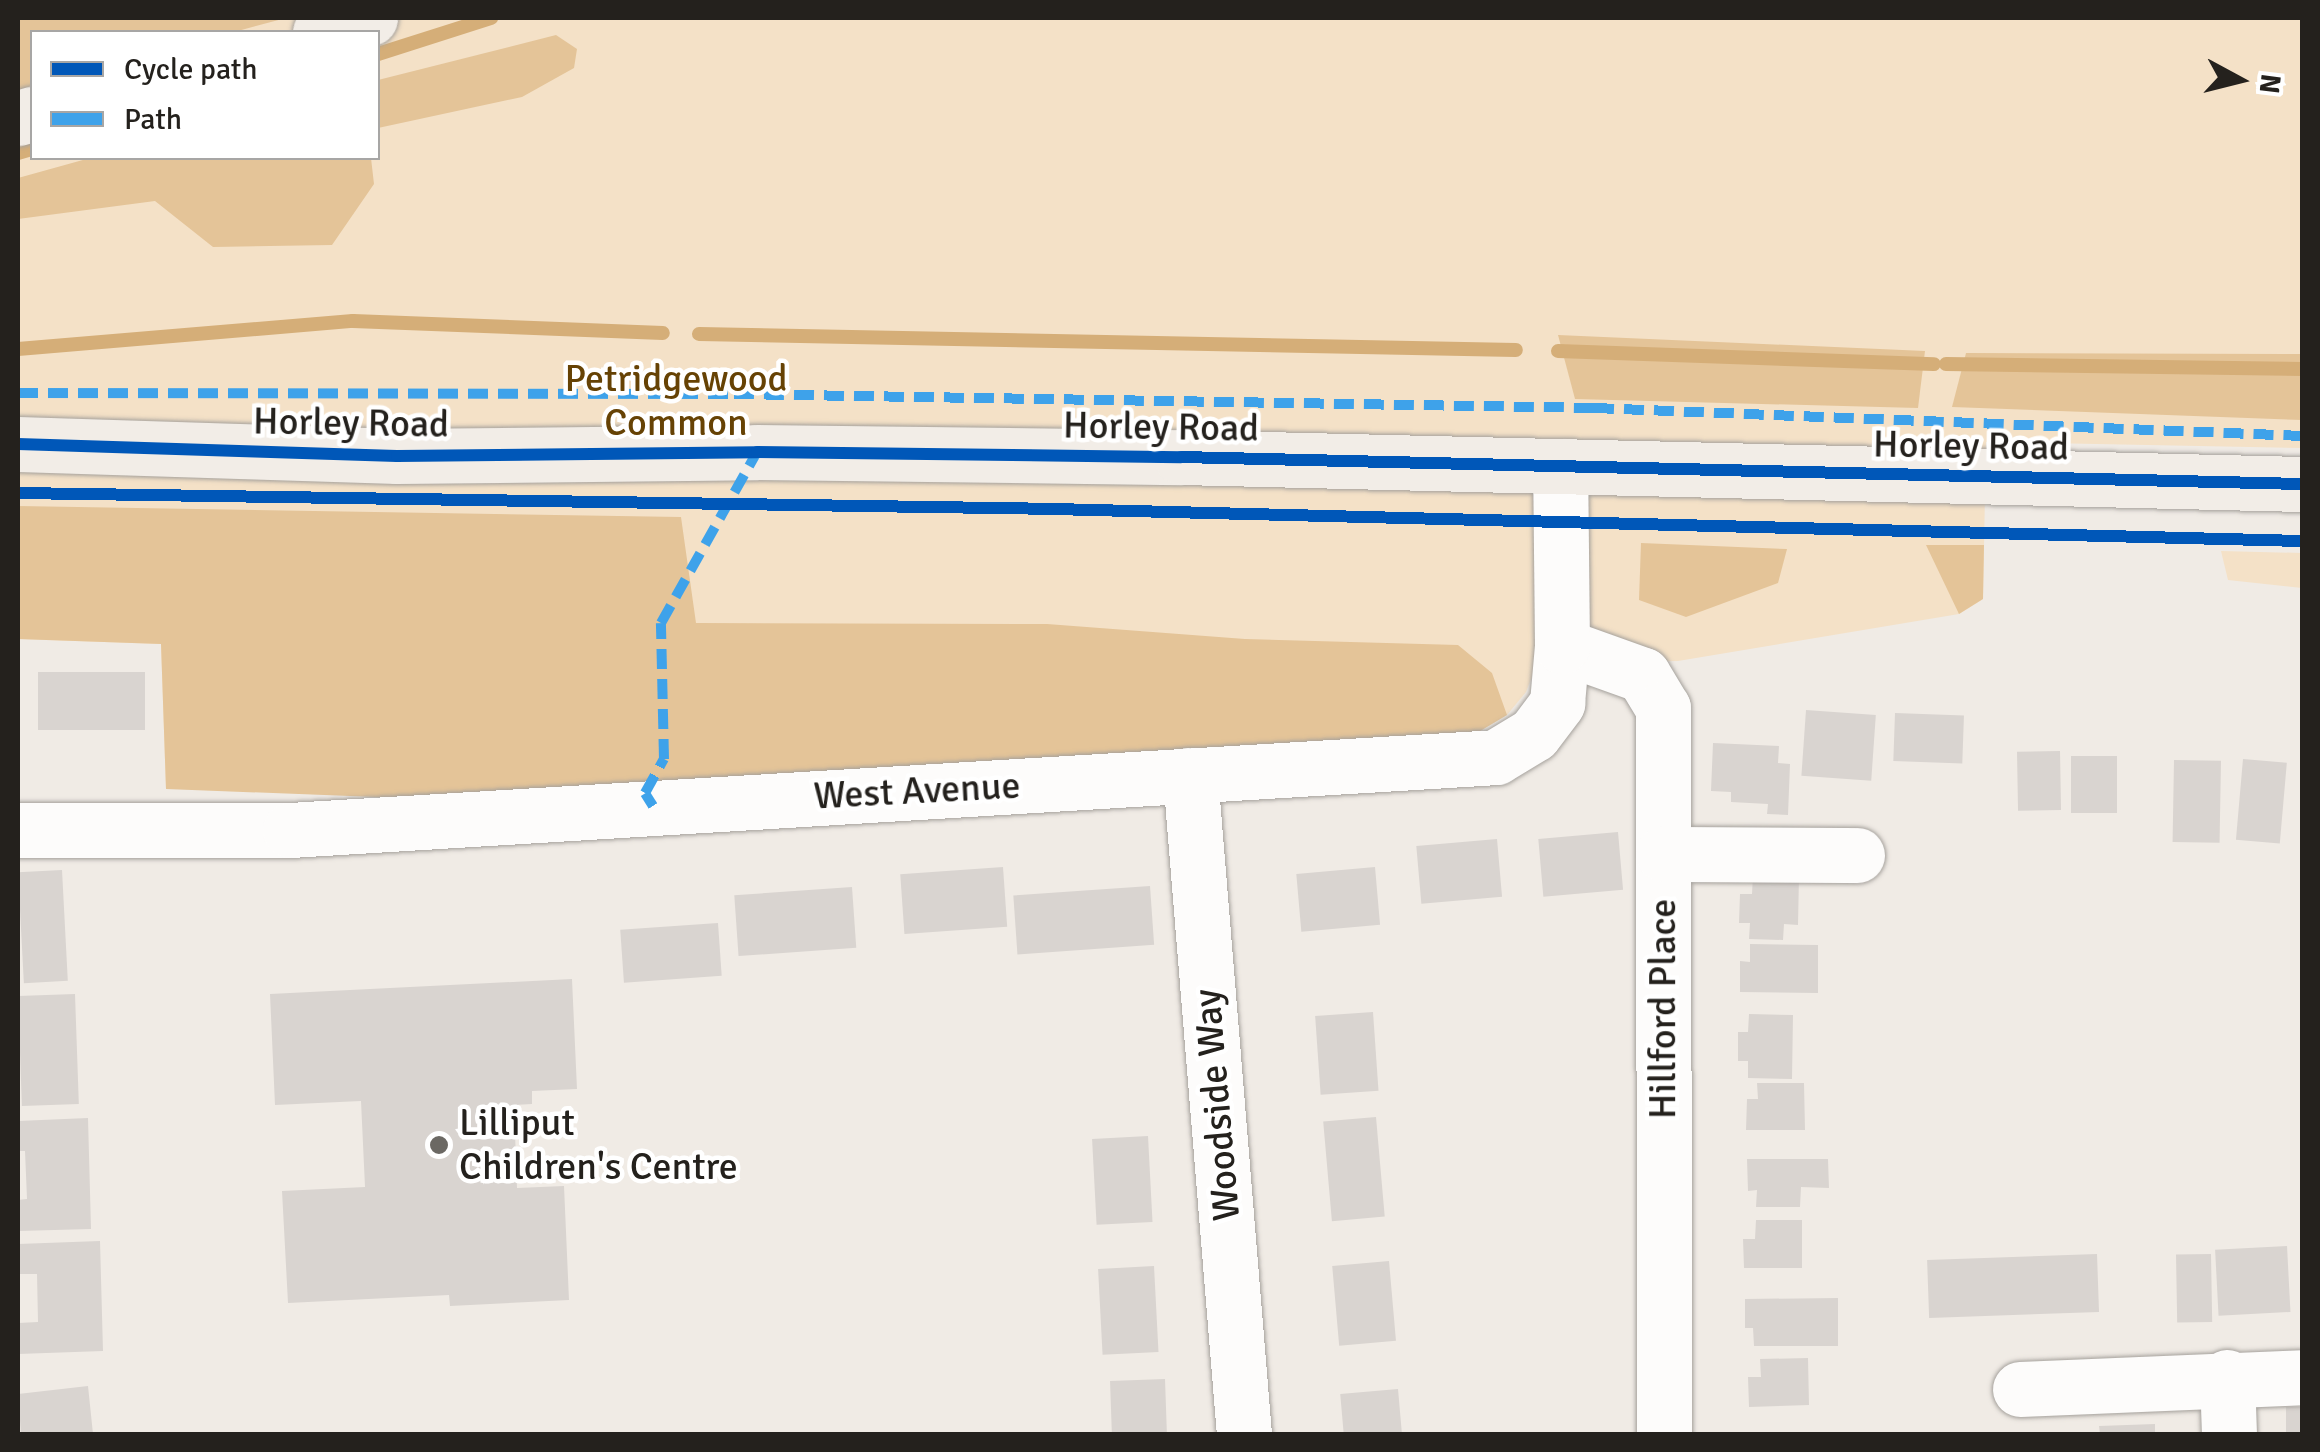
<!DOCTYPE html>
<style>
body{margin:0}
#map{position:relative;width:2320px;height:1452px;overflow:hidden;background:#f0ebe5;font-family:Signika,sans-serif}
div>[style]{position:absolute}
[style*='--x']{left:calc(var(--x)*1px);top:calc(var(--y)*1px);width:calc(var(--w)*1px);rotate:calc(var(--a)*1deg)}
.green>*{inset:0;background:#f4e1c7}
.forest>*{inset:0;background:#e4c498}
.stream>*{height:14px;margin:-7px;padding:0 7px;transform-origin:7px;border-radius:7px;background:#d5ae78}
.building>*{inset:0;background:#d9d4d0;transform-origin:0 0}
.roads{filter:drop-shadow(0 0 2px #a5a19c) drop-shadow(0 0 2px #a5a19c)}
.minor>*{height:55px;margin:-27.5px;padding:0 27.5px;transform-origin:27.5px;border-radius:27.5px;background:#fdfcfb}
.major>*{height:55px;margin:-27.5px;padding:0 27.5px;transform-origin:27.5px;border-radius:27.5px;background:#f2ede7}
.quiet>*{height:10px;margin-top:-5px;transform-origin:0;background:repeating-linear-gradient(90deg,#3ea2ea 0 20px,transparent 0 30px)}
.cycleway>*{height:12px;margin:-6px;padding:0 6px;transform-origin:6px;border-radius:6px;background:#0057b8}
.dots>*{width:28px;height:28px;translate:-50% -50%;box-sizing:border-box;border:5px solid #fff;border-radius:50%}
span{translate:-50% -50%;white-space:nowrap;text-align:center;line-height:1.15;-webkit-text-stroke:9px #fff;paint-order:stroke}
.park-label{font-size:38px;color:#664204}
.street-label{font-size:38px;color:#24211d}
.poi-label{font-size:38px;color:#24211d}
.left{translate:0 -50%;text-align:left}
.frame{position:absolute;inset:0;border:20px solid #24211d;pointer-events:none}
.legend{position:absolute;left:30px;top:30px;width:350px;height:130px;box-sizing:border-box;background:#fff;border:2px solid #a7a6a5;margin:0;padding:12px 18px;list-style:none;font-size:30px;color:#24211d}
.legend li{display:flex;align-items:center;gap:20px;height:50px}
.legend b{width:50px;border:2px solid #a7a6a5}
.north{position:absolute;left:2190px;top:30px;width:100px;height:100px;-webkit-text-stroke:8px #fff;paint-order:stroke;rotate:97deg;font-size:28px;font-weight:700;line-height:40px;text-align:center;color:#24211d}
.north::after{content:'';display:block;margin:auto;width:35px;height:45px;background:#24211d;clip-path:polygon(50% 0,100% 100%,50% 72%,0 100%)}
</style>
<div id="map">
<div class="green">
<i style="clip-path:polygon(evenodd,18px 18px,2302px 18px,2302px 448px,1986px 442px,1983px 599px,1959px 614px,1678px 661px,1537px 664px,1526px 692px,1507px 715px,1470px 737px,166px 789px,161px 644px,18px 639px,18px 18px,32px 32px,378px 32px,378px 158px,32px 158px,32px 32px)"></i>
<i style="clip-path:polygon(2221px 551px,2302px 553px,2302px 588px,2228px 580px)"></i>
</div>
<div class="forest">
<i style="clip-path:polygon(18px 18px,286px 18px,234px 32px,32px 32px,32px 91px,18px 95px)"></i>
<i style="clip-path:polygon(556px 35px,577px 49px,574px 68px,522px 97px,378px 128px,378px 80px)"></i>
<i style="clip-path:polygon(90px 158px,371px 158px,374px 184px,332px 245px,213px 247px,155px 201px,18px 219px,18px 178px)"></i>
<i style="clip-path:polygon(1558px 335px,1925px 351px,1918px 408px,1575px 399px)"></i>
<i style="clip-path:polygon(1966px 353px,2302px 354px,2302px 420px,1952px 407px)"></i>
<i style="clip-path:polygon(18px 506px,681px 517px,696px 623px,1047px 624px,1245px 639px,1458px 645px,1492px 673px,1507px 715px,1470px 737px,401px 798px,166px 789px,161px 644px,18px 639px)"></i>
<i style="clip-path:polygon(1641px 543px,1787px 549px,1778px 583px,1686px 617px,1639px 600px)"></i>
<i style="clip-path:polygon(1926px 545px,1984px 545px,1983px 599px,1959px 614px)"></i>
</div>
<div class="stream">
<i style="--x:378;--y:54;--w:119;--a:-17.7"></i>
<i style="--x:18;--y:153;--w:15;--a:-16"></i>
<i style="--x:699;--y:334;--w:817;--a:1.12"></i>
<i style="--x:18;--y:349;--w:336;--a:-4.8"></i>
<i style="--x:353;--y:321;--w:310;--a:2.2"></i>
<i style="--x:1558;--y:351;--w:376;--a:2"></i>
<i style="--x:1946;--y:364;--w:356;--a:0.8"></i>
</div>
<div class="building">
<i style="left:145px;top:672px;width:58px;height:107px;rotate:90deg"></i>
<i style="left:1806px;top:710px;width:70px;height:66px;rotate:4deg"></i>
<i style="left:1895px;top:713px;width:69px;height:48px;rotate:2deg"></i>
<i style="clip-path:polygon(1713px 743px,1779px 746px,1778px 763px,1790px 764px,1788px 815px,1767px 814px,1768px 804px,1731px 802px,1731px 792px,1711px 791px)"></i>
<i style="left:2060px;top:751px;width:59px;height:43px;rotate:89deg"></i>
<i style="left:2071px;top:756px;width:46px;height:57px"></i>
<i style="left:2243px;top:759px;width:44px;height:81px;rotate:5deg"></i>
<i style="left:2174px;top:760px;width:47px;height:82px;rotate:1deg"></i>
<i style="left:1618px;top:832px;width:58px;height:80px;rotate:85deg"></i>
<i style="left:1497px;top:839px;width:58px;height:81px;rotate:85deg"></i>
<i style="left:1003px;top:867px;width:60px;height:103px;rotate:86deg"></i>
<i style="left:1375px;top:867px;width:58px;height:79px;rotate:85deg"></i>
<i style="left:62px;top:870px;width:111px;height:44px;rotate:87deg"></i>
<i style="clip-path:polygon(1753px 875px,1799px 876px,1798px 925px,1784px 924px,1783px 940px,1749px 939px,1750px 923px,1739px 923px,1740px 894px,1752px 894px)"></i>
<i style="left:1150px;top:886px;width:59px;height:137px;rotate:86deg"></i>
<i style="left:852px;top:887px;width:61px;height:118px;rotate:86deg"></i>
<i style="left:718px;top:923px;width:53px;height:98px;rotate:86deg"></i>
<i style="clip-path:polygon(1750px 944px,1818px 945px,1818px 993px,1740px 992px,1740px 961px,1750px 962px)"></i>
<i style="clip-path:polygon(572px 979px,577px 1089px,532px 1091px,532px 1104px,514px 1105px,517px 1188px,564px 1186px,569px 1300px,450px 1306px,449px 1295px,288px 1303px,282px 1191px,365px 1187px,361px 1101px,275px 1105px,270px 994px)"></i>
<i style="left:75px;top:994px;width:110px;height:57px;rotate:88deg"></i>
<i style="left:1373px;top:1012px;width:79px;height:58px;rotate:86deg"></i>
<i style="clip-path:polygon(1749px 1014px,1793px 1015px,1792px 1079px,1748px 1078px,1748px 1061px,1738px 1061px,1738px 1032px,1748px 1032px)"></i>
<i style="clip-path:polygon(1757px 1083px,1804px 1083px,1805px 1130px,1746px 1130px,1747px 1099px,1758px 1099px)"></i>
<i style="left:1376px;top:1117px;width:100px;height:53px;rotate:85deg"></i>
<i style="clip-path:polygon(88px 1118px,91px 1229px,18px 1231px,18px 1200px,27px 1199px,25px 1151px,18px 1151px,18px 1121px)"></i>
<i style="left:1148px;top:1136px;width:86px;height:56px;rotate:87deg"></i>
<i style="clip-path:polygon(1747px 1159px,1828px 1159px,1829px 1188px,1801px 1187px,1800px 1207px,1756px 1207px,1757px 1190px,1748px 1191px)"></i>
<i style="clip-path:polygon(1756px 1220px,1802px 1220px,1802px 1268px,1744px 1268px,1743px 1239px,1755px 1239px)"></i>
<i style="clip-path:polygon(100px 1241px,103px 1351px,18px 1354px,18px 1323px,38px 1322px,37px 1274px,18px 1274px,18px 1244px)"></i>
<i style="left:2287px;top:1246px;width:66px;height:72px;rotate:87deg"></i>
<i style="left:2097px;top:1254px;width:58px;height:170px;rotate:88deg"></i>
<i style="left:2211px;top:1254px;width:68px;height:35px;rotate:89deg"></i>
<i style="left:1389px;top:1261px;width:80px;height:57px;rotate:85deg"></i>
<i style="left:1154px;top:1266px;width:86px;height:56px;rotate:87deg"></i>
<i style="clip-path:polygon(1838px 1298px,1838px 1346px,1754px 1346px,1753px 1328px,1745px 1328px,1745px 1299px)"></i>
<i style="clip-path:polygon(1808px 1358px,1809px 1405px,1749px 1407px,1748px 1377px,1761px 1377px,1760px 1359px)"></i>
<i style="left:1165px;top:1379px;width:55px;height:55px;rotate:88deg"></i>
<i style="clip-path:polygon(88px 1386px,93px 1434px,21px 1434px,18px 1394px)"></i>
<i style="left:1398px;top:1389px;width:45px;height:58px;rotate:85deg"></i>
<i style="left:2286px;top:1407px;width:16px;height:27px"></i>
<i style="clip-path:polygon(2155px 1424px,2155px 1434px,2100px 1434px,2099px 1426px)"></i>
</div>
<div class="roads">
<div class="minor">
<i style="--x:1562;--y:646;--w:86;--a:19.7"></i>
<i style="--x:1643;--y:675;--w:39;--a:59"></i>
<i style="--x:1663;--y:708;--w:726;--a:89.92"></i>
<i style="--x:1190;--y:775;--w:661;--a:85.32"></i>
<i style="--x:18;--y:830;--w:272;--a:0"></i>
<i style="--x:290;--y:830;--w:1208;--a:-3.46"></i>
<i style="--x:1496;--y:757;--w:44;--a:-31.2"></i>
<i style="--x:1534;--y:734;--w:39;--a:-53"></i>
<i style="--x:1557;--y:703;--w:57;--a:-85"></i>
<i style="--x:1562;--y:646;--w:180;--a:-90.6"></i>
<i style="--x:1663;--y:854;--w:194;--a:0.3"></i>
<i style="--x:2227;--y:1377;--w:57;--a:88"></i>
<i style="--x:2020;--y:1389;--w:282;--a:-2.4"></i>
</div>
<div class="major">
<i style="--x:320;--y:32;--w:52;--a:-15.6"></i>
<i style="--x:18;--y:118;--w:15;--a:-16"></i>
<i style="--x:18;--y:444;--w:379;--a:1.8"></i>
<i style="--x:397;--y:456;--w:360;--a:-0.6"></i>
<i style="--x:757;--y:452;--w:424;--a:0.7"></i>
<i style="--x:1181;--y:457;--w:1121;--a:1.38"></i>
</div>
</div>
<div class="quiet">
<i style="--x:18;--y:393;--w:716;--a:0.08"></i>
<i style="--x:734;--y:394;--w:860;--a:0.93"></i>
<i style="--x:1594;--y:408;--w:709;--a:2.26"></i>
<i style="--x:653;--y:806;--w:15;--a:-122"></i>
<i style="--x:645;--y:793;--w:39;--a:-61"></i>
<i style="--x:664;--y:759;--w:136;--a:-91.3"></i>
<i style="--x:661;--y:623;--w:196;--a:-60.7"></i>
</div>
<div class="cycleway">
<i style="--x:18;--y:444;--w:379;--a:1.8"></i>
<i style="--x:397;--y:456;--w:360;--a:-0.6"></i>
<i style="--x:757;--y:452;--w:424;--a:0.7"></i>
<i style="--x:1181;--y:457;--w:1121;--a:1.38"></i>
<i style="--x:18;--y:493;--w:1036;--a:0.88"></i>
<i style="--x:1054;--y:509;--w:1248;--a:1.47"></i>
</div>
<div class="dots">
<i style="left:439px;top:1145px;background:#6b6863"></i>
</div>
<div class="park-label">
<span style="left:676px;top:401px">Petridgewood<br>Common</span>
</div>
<div class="street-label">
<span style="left:351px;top:423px;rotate:1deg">Horley Road</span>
<span style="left:1161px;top:427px;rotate:1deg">Horley Road</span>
<span style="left:1971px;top:446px;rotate:1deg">Horley Road</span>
<span style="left:917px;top:791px;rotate:-3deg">West Avenue</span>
<span style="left:1663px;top:1009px;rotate:-90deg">Hillford Place</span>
<span style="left:1217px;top:1105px;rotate:-95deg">Woodside Way</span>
</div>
<div class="poi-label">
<span class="left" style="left:459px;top:1145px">Lilliput<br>Children's Centre</span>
</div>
<div class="frame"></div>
<ul class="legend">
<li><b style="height:12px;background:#0057b8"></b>Cycle path</li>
<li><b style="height:12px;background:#3ea2ea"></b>Path</li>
</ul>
<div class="north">N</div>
</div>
